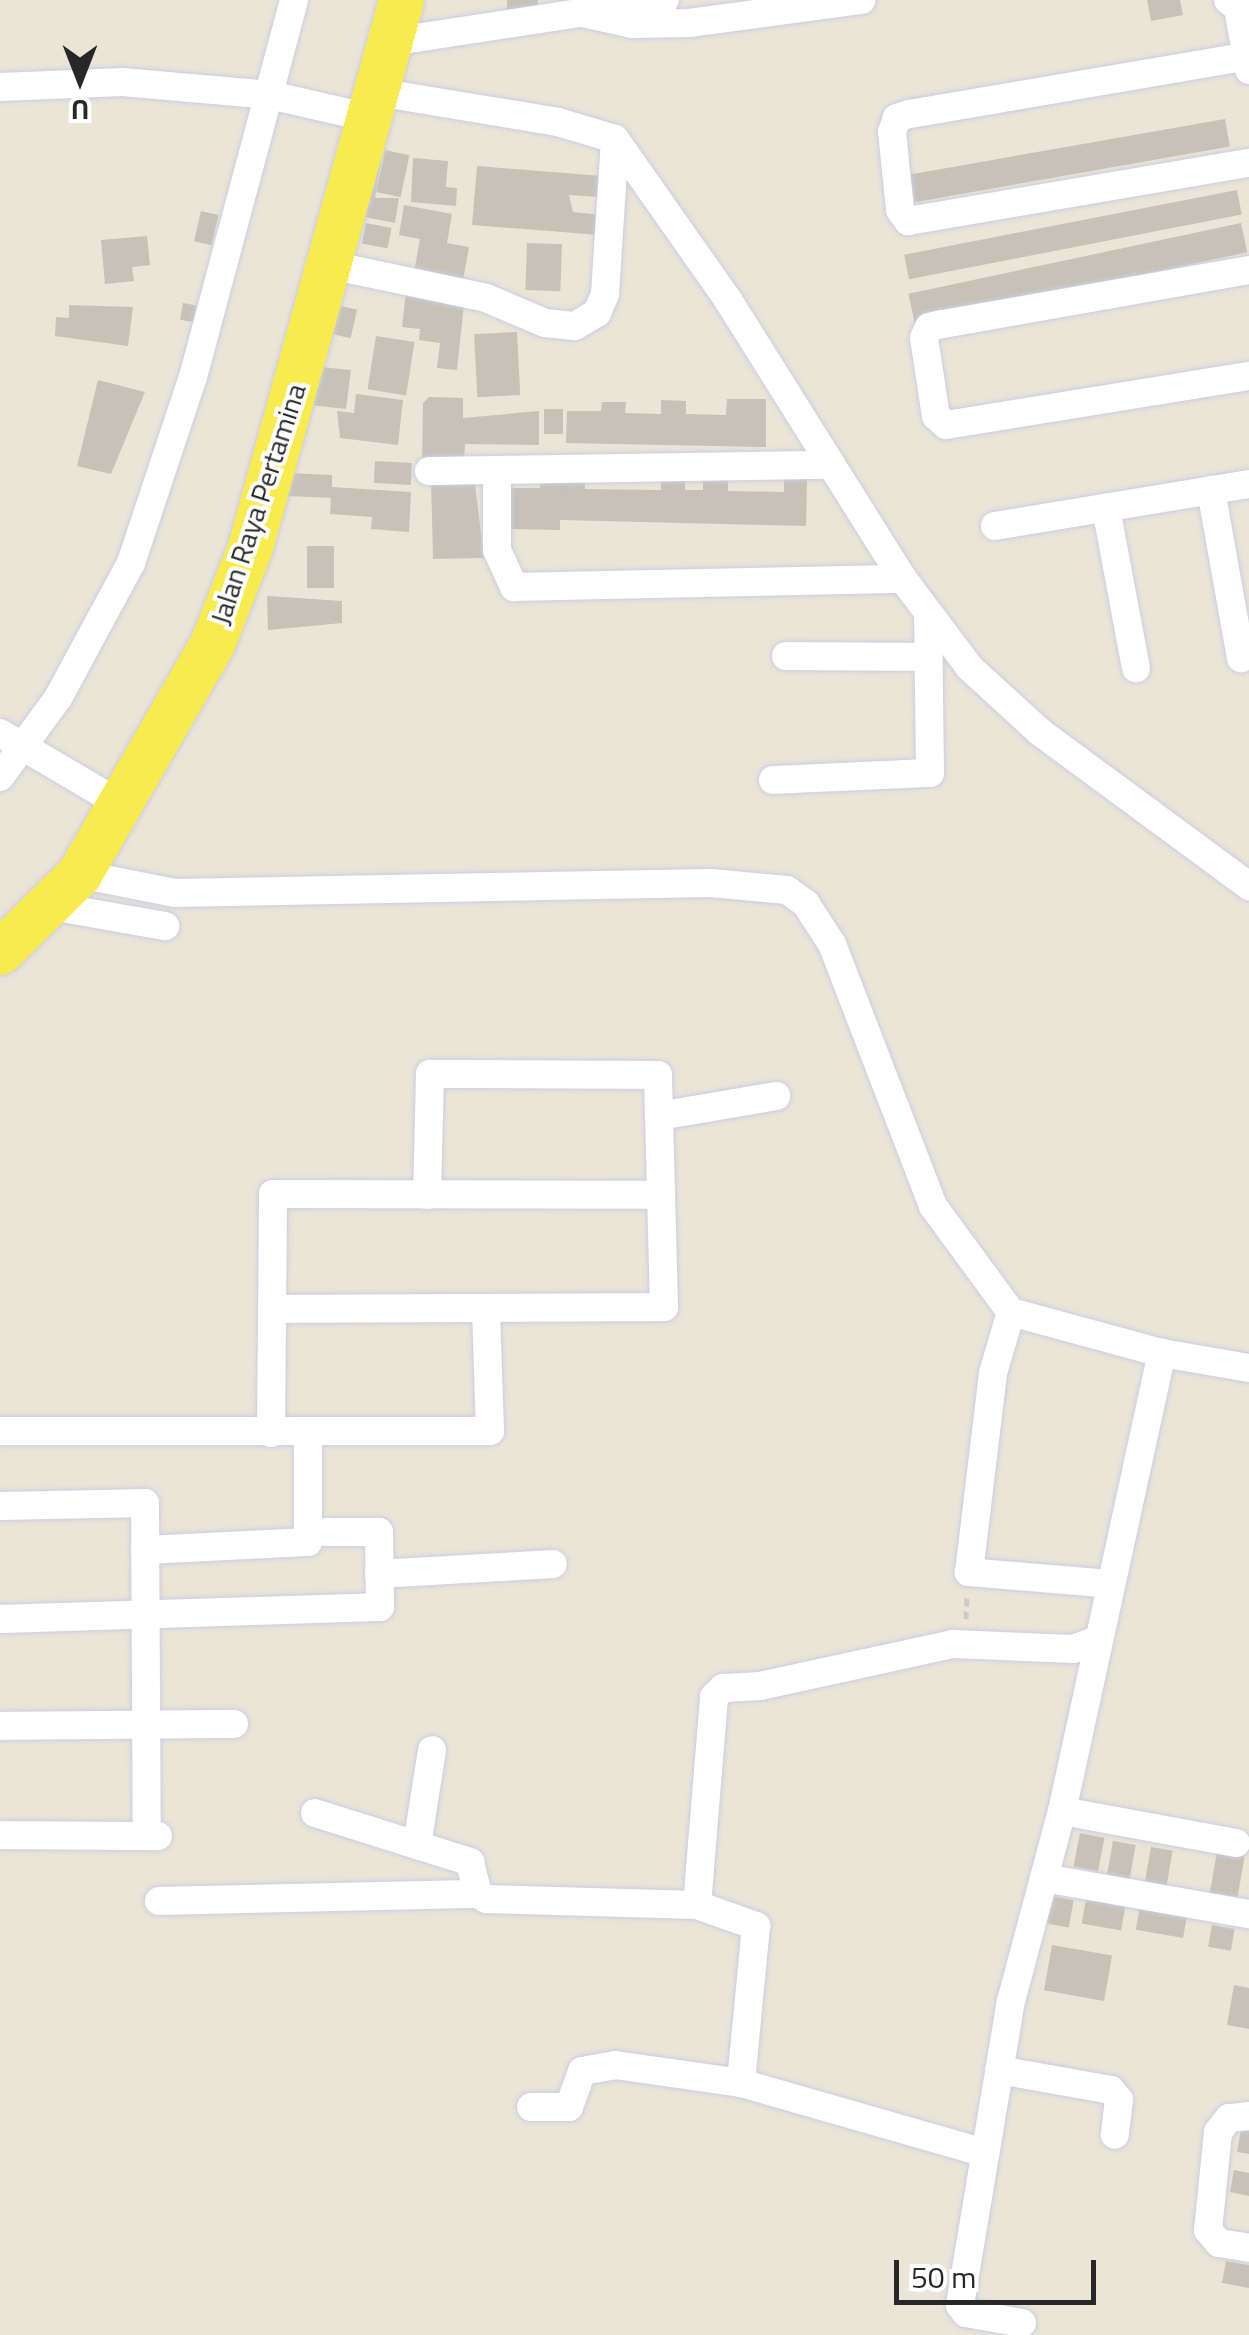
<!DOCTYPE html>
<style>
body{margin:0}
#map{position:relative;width:1249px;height:2335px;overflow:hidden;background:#ebe5d7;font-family:"Titillium Web",sans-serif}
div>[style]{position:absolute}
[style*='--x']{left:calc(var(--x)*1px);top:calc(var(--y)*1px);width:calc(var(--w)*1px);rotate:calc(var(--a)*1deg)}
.building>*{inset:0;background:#c6c2b7;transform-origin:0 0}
.path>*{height:5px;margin-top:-2.5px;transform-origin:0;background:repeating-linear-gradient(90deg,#cbcbcb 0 8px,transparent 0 13px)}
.roads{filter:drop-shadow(0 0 2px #cccde2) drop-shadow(0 0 2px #cccde2)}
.street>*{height:28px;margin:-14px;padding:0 14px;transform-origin:14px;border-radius:14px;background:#fff}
.primary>*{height:45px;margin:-22.5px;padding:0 22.5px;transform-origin:22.5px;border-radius:22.5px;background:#f8eb4e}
span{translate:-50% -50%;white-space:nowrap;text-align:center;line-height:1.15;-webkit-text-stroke:8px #fff;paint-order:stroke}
.street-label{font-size:28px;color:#272727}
.north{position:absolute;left:30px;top:30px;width:100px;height:100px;-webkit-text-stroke:8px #fff;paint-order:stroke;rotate:180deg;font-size:28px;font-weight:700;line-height:40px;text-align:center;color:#272727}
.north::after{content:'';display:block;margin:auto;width:35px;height:45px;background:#272727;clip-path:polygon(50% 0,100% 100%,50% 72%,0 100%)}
.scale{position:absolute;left:894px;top:2260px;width:202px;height:45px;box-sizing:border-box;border:5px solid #272727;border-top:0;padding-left:12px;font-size:30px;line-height:35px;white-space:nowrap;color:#272727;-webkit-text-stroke:8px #fff;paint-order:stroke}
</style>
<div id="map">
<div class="building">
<i style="left:507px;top:0;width:31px;height:11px"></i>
<i style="clip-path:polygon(1147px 0,1180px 0,1183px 15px,1151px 21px)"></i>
<i style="left:1225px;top:119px;width:28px;height:320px;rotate:80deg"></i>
<i style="left:385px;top:150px;width:25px;height:43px;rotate:12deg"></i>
<i style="clip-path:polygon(364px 158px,381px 161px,375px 198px,399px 198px,395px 223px,354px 215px)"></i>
<i style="clip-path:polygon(413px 158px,448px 161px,446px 187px,457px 188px,456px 206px,411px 202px)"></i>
<i style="clip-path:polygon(477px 166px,602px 176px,600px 197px,569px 195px,573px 212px,601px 215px,600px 235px,472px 225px)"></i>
<i style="left:1237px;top:190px;width:25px;height:339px;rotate:79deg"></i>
<i style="clip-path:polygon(404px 205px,452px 214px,447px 243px,469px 247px,462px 286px,413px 278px,420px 239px,399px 235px)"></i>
<i style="left:201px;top:211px;width:18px;height:31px;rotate:13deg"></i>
<i style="left:366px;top:223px;width:26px;height:21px;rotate:11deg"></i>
<i style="left:1241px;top:223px;width:30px;height:340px;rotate:78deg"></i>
<i style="clip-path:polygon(147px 236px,150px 265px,132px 267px,134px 281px,105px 284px,101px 240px)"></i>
<i style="left:527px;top:243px;width:35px;height:47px;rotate:2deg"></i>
<i style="clip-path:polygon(406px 291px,464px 304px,457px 370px,437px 368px,440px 343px,419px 340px,420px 329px,402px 327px)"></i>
<i style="left:323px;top:302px;width:35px;height:29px;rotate:13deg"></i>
<i style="left:183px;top:303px;width:17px;height:17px;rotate:10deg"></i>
<i style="clip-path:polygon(69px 305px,133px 307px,128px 346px,55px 336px,56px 317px,69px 318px)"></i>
<i style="left:517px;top:332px;width:63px;height:43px;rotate:87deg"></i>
<i style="left:376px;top:336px;width:39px;height:54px;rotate:9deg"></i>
<i style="clip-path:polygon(321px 367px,351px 370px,346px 409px,311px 405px)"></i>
<i style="clip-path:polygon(98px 380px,145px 392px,111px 474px,77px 466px)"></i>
<i style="clip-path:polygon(356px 394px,403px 400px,398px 445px,340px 438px,337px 411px,354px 413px)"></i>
<i style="clip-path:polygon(429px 397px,463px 398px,463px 418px,539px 411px,539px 445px,465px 444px,464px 461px,422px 461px,423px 403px)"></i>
<i style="clip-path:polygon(727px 399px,766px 399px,766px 447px,566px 443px,567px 411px,601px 411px,602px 402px,626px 402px,625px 413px,661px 414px,661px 400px,686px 401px,686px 414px,726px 415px)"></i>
<i style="left:544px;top:409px;width:19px;height:25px"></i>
<i style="left:375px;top:461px;width:37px;height:22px;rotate:3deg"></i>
<i style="clip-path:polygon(289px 473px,332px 475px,332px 487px,411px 492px,409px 532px,371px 529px,372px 517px,330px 514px,331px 498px,287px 496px)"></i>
<i style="clip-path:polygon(474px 476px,484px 558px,433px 559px,431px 478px)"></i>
<i style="clip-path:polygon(784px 478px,807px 479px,806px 526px,560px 520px,560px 530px,504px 529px,504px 488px,540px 488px,540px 480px,585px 481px,585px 489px,661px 490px,661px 481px,685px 481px,685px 490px,703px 490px,703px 480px,728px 480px,728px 491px,784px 492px)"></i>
<i style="left:307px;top:546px;width:27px;height:42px"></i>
<i style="clip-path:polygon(267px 596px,342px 601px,342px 623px,268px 630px)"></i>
<i style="left:1080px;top:1833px;width:25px;height:34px;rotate:11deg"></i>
<i style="left:1113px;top:1841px;width:23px;height:36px;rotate:10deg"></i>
<i style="left:1151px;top:1847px;width:22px;height:36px;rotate:10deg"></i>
<i style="left:1217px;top:1852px;width:28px;height:41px;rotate:10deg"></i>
<i style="left:1051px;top:1896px;width:23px;height:28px;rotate:10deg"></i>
<i style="left:1086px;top:1899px;width:40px;height:25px;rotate:10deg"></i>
<i style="left:1140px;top:1906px;width:48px;height:24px;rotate:10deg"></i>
<i style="left:1212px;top:1925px;width:23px;height:22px;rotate:10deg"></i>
<i style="left:1052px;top:1945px;width:61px;height:46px;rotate:10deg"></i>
<i style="clip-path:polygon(1234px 1985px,1249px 1988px,1249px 2029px,1227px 2025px)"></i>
<i style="clip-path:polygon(1241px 2130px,1249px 2131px,1249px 2154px,1237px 2152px)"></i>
<i style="clip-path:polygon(1234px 2170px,1249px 2173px,1249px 2196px,1230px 2192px)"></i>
<i style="clip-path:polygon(1226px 2261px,1249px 2265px,1249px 2288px,1222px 2283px)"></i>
</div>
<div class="path">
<i style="--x:966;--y:1619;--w:24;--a:-88"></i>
</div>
<div class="roads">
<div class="street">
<i style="--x:1228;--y:0;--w:13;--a:39"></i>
<i style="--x:1238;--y:8;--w:63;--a:79.9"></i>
<i style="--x:578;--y:12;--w:55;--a:12.5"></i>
<i style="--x:632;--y:24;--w:57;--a:-1"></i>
<i style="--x:689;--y:23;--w:174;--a:-7.6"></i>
<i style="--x:390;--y:42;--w:278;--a:-8.7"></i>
<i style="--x:1249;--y:56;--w:345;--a:170.3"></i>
<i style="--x:909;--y:114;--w:13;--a:162"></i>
<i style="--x:897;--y:118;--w:15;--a:110"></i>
<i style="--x:892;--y:132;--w:78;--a:84.1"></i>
<i style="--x:900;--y:210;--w:14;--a:54"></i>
<i style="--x:908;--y:221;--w:346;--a:-9.7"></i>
<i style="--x:0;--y:87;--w:122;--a:-2.3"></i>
<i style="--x:122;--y:82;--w:149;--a:5"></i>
<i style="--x:270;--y:95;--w:103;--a:13"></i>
<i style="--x:377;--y:92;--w:183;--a:9.4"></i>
<i style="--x:558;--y:122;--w:59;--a:16.6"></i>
<i style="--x:615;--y:139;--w:197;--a:54.9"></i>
<i style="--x:728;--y:300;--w:329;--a:57.9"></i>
<i style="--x:903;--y:579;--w:111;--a:53"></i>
<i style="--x:970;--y:668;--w:95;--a:42.4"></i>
<i style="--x:1040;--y:732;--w:260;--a:36.4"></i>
<i style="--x:330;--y:265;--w:159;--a:11.9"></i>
<i style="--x:486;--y:298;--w:64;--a:23"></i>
<i style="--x:545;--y:323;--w:30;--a:6"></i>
<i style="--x:575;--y:326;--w:26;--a:-31"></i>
<i style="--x:597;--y:313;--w:21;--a:-67"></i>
<i style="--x:605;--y:294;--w:155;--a:-86.3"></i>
<i style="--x:1249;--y:270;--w:312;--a:170"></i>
<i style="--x:942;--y:324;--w:13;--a:167"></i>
<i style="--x:929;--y:327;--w:12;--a:114"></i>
<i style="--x:924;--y:338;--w:79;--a:81.3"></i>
<i style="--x:936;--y:416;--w:13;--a:42"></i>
<i style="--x:946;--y:425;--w:307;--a:-9.2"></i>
<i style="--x:497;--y:470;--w:80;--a:90"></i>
<i style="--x:497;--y:550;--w:41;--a:65.3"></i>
<i style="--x:514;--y:587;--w:389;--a:-1.2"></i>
<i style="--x:429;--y:471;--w:402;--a:-0.9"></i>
<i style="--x:1211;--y:490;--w:171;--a:79.9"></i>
<i style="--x:1106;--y:508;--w:163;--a:79.4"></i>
<i style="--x:995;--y:526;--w:257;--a:-9.4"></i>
<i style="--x:786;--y:656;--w:141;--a:0.4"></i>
<i style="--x:0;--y:733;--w:144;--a:30.5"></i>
<i style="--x:0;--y:777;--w:98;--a:-53.7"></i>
<i style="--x:58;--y:698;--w:153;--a:-61.6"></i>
<i style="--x:131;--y:563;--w:196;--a:-71.6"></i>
<i style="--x:193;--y:377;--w:390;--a:-75"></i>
<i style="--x:773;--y:780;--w:157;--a:-2.6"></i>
<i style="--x:930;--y:773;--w:159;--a:-90.7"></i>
<i style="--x:79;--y:874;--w:98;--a:11.2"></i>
<i style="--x:175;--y:893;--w:536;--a:-1.07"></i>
<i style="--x:711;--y:883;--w:76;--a:5.3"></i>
<i style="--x:787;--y:890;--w:24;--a:36"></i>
<i style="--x:806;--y:904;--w:48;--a:57"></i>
<i style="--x:832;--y:944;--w:281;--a:68.9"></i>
<i style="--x:933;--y:1206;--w:132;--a:53.7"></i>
<i style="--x:51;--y:906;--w:116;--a:10"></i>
<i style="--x:659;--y:1116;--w:119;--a:-9.7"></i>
<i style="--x:273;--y:1309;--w:391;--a:-0.3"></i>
<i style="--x:664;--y:1307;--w:232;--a:-91.5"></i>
<i style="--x:658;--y:1075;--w:228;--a:-179.7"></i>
<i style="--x:430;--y:1074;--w:121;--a:91.4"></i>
<i style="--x:0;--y:1431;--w:490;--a:0"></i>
<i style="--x:490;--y:1431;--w:119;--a:-91.9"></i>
<i style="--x:271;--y:1433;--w:239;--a:-89.5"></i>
<i style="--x:273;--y:1194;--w:388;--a:0.1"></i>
<i style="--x:0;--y:1506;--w:145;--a:-1.2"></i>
<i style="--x:145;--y:1503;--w:333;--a:89.7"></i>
<i style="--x:145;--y:1550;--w:163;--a:-2.8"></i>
<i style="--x:308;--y:1542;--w:111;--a:-90"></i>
<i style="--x:379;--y:1574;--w:174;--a:-3.3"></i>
<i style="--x:1111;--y:1584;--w:143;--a:-175.2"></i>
<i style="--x:969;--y:1572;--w:200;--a:-83.1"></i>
<i style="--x:993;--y:1373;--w:64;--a:-73.6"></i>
<i style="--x:1011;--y:1312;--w:156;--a:15.2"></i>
<i style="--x:1162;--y:1353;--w:88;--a:9.8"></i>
<i style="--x:0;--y:1619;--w:380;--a:-1.8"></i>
<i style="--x:380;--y:1607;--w:75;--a:-90.8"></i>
<i style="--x:379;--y:1532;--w:53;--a:180"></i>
<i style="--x:0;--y:1726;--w:234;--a:-0.5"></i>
<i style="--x:1062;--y:1811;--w:177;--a:10.4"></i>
<i style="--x:315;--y:1813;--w:163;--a:17.5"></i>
<i style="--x:470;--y:1862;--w:33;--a:76"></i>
<i style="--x:478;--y:1894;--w:9;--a:32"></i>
<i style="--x:486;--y:1899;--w:211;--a:1.6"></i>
<i style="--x:697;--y:1905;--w:63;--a:19.6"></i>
<i style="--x:756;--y:1926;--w:158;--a:95.5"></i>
<i style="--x:0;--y:1835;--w:158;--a:0.4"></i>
<i style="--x:417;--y:1845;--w:96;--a:-81"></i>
<i style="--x:1044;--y:1878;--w:208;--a:10"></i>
<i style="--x:159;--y:1901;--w:319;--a:-1.3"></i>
<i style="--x:697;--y:1905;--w:209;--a:-85.3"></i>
<i style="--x:714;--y:1697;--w:13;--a:-45"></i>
<i style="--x:723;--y:1688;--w:37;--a:-3"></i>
<i style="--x:760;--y:1686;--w:198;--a:-12.3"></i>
<i style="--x:953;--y:1644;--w:120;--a:2.4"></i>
<i style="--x:1073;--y:1649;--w:27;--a:-20"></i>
<i style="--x:999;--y:2070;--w:114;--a:10.1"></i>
<i style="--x:1111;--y:2090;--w:13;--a:51"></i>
<i style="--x:1119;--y:2100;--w:35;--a:97"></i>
<i style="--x:531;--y:2107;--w:38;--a:0"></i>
<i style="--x:569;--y:2107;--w:38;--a:-70"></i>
<i style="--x:582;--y:2071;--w:34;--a:-10"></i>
<i style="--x:615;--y:2065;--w:127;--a:8.1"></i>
<i style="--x:741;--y:2083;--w:254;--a:16"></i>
<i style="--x:1249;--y:2116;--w:20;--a:174"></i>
<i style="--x:1229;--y:2118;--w:18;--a:128"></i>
<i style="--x:1218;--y:2132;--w:99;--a:95.8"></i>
<i style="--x:1208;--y:2230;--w:17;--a:50"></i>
<i style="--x:1219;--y:2243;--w:30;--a:9"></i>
<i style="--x:1022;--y:2323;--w:57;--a:-169.9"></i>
<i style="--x:966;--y:2313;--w:10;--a:-127"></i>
<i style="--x:960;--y:2305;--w:308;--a:-80.5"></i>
<i style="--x:1011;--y:2001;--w:197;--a:-75"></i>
<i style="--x:1062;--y:1811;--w:469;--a:-77.7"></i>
</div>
<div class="primary">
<i style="--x:0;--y:952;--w:111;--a:-44.6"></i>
<i style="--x:79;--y:874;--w:266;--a:-60"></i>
<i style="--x:212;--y:644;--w:104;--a:-68.6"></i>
<i style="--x:250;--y:547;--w:567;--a:-74.57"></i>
</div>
</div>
<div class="street-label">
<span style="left:258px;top:504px;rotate:-72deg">Jalan Raya Pertamina</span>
</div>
<div class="north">U</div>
<div class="scale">50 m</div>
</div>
